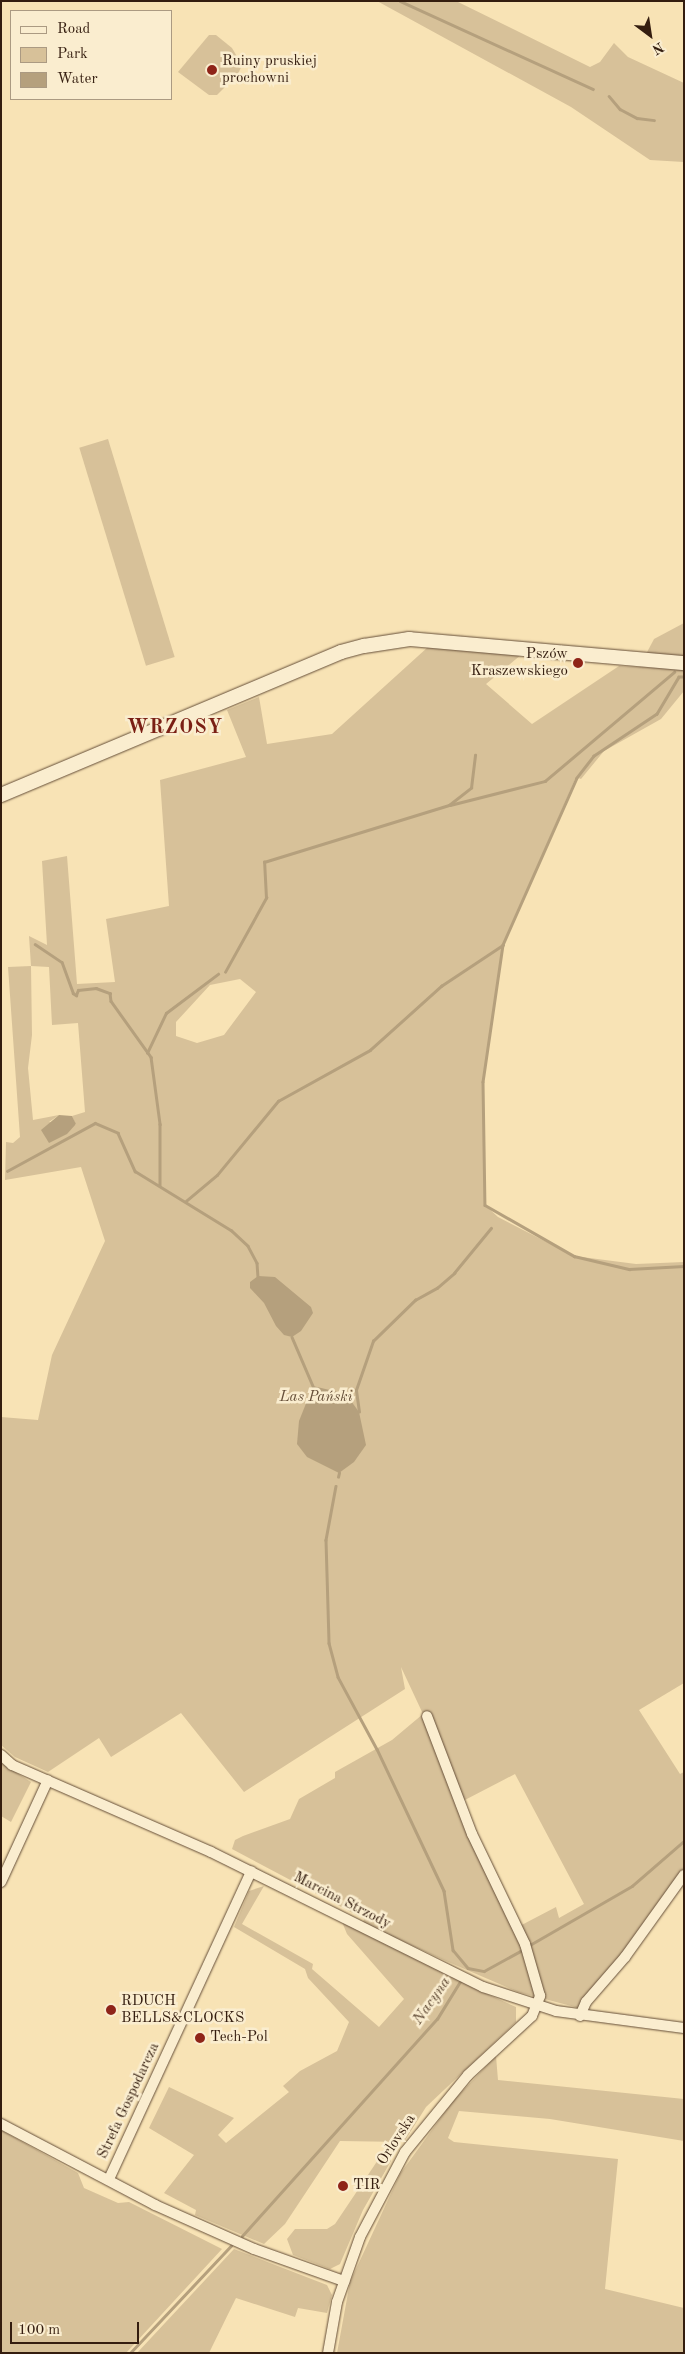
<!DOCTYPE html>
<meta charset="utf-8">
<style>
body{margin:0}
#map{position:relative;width:685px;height:2354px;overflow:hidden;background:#f8e3b5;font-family:"Old Standard TT",serif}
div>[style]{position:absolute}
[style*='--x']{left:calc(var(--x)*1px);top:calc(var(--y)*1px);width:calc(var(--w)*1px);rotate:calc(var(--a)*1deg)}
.green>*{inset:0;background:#d7c199;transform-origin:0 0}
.water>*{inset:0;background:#b5a07d}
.stream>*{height:2.5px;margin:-1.25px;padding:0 1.25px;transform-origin:1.25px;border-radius:1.25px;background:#b5a07d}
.roads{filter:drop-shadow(0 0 1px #654e38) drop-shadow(0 0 1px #654e38)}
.street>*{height:10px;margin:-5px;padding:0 5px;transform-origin:5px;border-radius:5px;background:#faedcf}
.secondary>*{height:14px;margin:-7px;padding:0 7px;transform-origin:7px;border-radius:7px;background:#faedcf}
.dots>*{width:14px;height:14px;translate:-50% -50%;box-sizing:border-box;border:2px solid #faedcf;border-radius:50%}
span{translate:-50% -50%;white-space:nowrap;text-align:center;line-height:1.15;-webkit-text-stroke:5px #faedcf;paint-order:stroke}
.poi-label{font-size:15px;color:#341d0f}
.left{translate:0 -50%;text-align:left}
.right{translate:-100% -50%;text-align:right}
.park-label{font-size:15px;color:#654e38;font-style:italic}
.street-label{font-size:15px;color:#341d0f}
.water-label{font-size:16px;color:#614b36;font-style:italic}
.district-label{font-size:20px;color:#7a1f14;font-weight:700;letter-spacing:1px}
.frame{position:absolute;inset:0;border:2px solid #341d0f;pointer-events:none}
.legend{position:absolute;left:10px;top:10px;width:162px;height:90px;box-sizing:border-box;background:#faedcf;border:1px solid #ab9a82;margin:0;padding:6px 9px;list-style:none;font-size:15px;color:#341d0f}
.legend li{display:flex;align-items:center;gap:10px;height:25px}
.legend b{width:25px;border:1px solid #ab9a82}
.north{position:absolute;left:625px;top:10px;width:50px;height:50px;-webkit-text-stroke:4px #faedcf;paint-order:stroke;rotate:149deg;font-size:14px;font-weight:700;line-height:20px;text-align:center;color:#341d0f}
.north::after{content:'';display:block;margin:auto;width:18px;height:22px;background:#341d0f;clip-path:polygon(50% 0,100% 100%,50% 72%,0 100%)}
.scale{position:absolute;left:10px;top:2322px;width:129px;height:22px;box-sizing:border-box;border:2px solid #341d0f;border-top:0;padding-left:6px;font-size:15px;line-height:18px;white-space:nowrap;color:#341d0f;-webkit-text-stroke:4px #faedcf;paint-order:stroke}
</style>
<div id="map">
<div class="green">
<i style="clip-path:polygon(377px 1px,456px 1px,590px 67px,600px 62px,614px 43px,628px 57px,684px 83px,684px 162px,650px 160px,571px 107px)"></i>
<i style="clip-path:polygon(209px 35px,216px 35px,232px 48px,242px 65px,238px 74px,217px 95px,209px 95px,178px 72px)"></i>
<i style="left:108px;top:439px;width:228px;height:30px;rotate:73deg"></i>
<i style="clip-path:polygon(684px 623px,684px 657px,645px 656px,654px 639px)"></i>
<i style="clip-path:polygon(evenodd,428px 647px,522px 654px,486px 684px,532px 724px,619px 666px,684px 669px,684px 691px,661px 719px,604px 751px,581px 779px,576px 777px,503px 945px,483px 1082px,485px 1205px,498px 1217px,574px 1256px,636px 1264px,684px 1262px,684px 1683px,639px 1710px,680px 1774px,684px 1772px,684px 1869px,619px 1960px,579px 2008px,518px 1992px,446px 1961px,363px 1923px,364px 1919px,232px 1849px,235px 1840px,243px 1836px,290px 1819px,299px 1799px,335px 1778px,335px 1772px,392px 1740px,423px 1714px,401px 1667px,405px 1689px,244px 1792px,181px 1713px,111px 1757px,99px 1738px,48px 1772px,15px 1757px,1px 1745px,1px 1417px,38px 1420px,52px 1355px,105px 1241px,81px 1167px,5px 1180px,6px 1142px,13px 1143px,20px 1137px,8px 967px,31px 966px,29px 936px,47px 945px,42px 861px,67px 856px,77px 984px,115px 982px,106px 919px,169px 906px,160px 780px,246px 757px,227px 710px,259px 697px,267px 744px,332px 734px,428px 647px,31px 966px,49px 967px,52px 1025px,78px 1023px,85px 1112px,72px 1116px,76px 1125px,49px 1122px,59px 1115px,33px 1120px,28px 1068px,32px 1035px,31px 966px,428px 647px,240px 979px,256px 992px,224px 1035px,197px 1043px,176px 1036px,176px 1022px,210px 985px,240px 979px,428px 647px,515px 1774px,584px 1904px,559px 1918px,556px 1907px,514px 1929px,461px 1802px,515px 1774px)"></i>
<i style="clip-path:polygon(1px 1763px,31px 1782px,11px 1822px,1px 1816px)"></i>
<i style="clip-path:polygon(264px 1886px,242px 1924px,313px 1964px,312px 1969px,379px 2027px,404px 1999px,347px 1934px,340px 1917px,478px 1990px,516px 2007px,516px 2022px,426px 2107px,404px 2142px,340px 2141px,285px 2224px,264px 2244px,195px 2215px,196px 2210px,164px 2193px,194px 2155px,149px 2128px,169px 2087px,234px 2118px,218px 2135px,226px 2143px,289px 2092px,283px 2086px,300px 2071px,337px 2051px,349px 2022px,308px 1978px,305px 1969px,234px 1927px,249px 1891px)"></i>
<i style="clip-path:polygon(496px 2056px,498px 2080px,684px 2099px,684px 2141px,550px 2119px,459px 2111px,448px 2138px,454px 2142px,618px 2159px,605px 2289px,684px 2308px,684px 2353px,337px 2353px,350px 2282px,400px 2174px,453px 2101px)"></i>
<i style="clip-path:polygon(1px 2130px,78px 2173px,84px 2188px,118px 2203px,129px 2202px,222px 2249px,126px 2353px,1px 2353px)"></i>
<i style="clip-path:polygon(382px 2154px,388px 2154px,391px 2161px,363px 2210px,340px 2264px,330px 2269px,293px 2255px,287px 2239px,295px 2229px,327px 2229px,335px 2224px)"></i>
<i style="clip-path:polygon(234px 2249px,327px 2285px,332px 2295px,327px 2313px,298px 2308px,295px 2317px,236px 2298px,209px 2353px,137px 2353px)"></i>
</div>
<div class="water">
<i style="clip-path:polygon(59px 1115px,72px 1116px,76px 1124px,67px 1134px,49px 1143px,41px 1130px)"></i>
<i style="clip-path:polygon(258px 1276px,275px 1277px,311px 1307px,313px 1313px,301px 1331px,292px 1337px,284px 1335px,276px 1326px,264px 1303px,250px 1288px,250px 1282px)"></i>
<i style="clip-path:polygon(313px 1386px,346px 1394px,359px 1412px,366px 1445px,354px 1462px,339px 1473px,307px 1457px,297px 1444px,299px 1421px)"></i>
</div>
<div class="stream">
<i style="--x:400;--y:1;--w:212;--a:24.5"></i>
<i style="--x:609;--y:96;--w:17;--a:50"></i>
<i style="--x:620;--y:109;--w:19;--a:28"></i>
<i style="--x:637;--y:118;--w:17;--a:7"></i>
<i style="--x:684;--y:677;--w:5;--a:180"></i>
<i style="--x:679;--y:677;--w:43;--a:120.7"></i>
<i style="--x:657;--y:714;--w:76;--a:146.3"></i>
<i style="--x:594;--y:756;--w:28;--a:128"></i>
<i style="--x:577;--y:778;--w:183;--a:113.9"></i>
<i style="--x:503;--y:945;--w:138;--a:98.3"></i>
<i style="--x:483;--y:1082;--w:123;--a:89.1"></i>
<i style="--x:485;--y:1205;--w:103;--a:29.8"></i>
<i style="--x:574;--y:1256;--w:57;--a:13.3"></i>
<i style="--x:629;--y:1269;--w:55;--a:-3.1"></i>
<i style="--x:450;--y:805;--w:98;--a:-14.2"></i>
<i style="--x:545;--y:781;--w:169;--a:-40.2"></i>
<i style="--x:35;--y:944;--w:32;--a:34"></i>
<i style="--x:62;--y:962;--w:33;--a:70"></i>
<i style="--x:73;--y:993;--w:4;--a:34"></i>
<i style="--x:76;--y:995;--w:5;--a:-68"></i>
<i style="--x:78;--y:990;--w:18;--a:-6"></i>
<i style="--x:96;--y:988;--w:15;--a:20"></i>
<i style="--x:110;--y:993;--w:8;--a:83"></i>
<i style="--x:111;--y:1001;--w:69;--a:54.5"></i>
<i style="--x:151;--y:1057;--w:68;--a:82.3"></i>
<i style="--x:160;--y:1124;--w:61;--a:90"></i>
<i style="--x:225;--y:972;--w:85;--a:-61"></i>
<i style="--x:266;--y:898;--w:36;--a:-93"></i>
<i style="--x:264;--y:862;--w:194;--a:-17.1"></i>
<i style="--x:449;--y:805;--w:28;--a:-38"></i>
<i style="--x:471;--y:788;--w:33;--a:-83"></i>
<i style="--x:147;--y:1053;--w:44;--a:-64.6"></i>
<i style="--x:166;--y:1013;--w:65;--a:-36.9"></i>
<i style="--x:7;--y:1171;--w:100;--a:-28.6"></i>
<i style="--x:95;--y:1123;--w:25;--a:23"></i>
<i style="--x:118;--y:1133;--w:42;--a:65.9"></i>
<i style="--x:135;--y:1171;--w:113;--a:31.6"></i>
<i style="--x:231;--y:1230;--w:23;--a:43"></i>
<i style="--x:248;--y:1246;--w:19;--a:62"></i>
<i style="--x:257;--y:1263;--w:13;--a:86"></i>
<i style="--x:186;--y:1201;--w:40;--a:-40"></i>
<i style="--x:217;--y:1175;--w:96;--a:-50.5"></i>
<i style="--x:278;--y:1101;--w:105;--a:-29"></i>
<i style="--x:370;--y:1050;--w:96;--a:-42"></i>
<i style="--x:441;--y:986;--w:74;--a:-33.5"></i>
<i style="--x:292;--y:1337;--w:53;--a:66.8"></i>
<i style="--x:359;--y:1412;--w:22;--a:-98"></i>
<i style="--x:356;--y:1390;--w:52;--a:-70.9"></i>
<i style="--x:373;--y:1341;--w:59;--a:-44.3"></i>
<i style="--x:415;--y:1300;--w:25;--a:-29"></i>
<i style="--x:437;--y:1288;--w:23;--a:-41"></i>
<i style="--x:454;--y:1273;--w:58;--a:-50.6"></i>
<i style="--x:338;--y:1477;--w:4;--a:-76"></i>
<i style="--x:336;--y:1486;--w:55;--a:100.5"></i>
<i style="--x:326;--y:1540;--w:103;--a:88.3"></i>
<i style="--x:329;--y:1643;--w:35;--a:75"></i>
<i style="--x:338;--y:1677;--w:82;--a:61.6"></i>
<i style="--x:377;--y:1749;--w:157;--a:64.7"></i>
<i style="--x:444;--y:1891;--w:60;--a:81.3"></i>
<i style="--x:453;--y:1950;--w:23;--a:50"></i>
<i style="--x:528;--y:1946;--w:120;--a:-30"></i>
<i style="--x:632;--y:1886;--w:69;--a:-40.9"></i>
<i style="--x:468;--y:1968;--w:16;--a:11"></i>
<i style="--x:484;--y:1971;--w:46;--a:-28.8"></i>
<i style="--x:242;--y:2236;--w:292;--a:-48.1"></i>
<i style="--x:437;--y:2019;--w:46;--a:-58.4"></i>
<i style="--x:130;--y:2353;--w:147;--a:-46.7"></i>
</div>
<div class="roads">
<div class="street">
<i style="--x:1;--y:1755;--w:15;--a:42"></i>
<i style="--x:12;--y:1765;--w:217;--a:23.6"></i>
<i style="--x:211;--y:1852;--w:304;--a:26.4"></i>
<i style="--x:483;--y:1987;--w:77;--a:18.2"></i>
<i style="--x:556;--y:2011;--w:129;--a:7.6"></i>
<i style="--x:1;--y:1882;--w:112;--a:-65.3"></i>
<i style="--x:580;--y:2016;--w:15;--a:-67"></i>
<i style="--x:586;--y:2002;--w:60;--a:-49.1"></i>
<i style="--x:625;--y:1957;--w:101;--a:-54.3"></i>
<i style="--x:1;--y:2124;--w:174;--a:27.7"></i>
<i style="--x:155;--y:2205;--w:108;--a:24"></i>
<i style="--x:254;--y:2249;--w:96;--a:19.6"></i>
<i style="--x:109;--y:2179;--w:339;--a:-65.2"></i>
<i style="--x:328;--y:2353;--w:52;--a:-80"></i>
<i style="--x:337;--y:2302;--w:69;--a:-70.5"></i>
<i style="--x:360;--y:2237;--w:96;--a:-62.1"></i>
<i style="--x:405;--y:2152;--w:99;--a:-50.7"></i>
<i style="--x:468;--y:2075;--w:87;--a:-42.7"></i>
<i style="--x:532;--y:2016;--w:22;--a:-68"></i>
<i style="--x:540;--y:1996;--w:54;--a:-106.1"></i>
<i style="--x:525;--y:1944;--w:122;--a:-115.7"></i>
<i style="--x:472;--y:1834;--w:126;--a:-110.9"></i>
</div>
<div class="secondary">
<i style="--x:1;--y:795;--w:369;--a:-22.8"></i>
<i style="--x:341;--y:652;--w:24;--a:-15"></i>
<i style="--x:364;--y:646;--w:46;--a:-8.8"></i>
<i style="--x:409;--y:639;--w:276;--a:5"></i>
</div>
</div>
<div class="dots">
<i style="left:212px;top:70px;background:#8f2418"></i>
<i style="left:578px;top:663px;background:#8f2418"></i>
<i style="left:111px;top:2010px;background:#8f2418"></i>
<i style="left:200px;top:2038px;background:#8f2418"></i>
<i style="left:343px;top:2186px;background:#8f2418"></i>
</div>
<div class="poi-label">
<span class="left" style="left:222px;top:70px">Ruiny pruskiej<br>prochowni</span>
<span class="right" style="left:568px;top:663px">Pszów<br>Kraszewskiego</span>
<span class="left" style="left:121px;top:2010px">RDUCH<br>BELLS&amp;CLOCKS</span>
<span class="left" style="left:210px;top:2038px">Tech-Pol</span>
<span class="left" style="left:353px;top:2186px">TIR</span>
</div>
<div class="park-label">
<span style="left:316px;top:1398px">Las Pański</span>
</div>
<div class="street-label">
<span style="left:342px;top:1901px;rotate:27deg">Marcina Strzody</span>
<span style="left:129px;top:2101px;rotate:-65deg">Strefa Gospodarcza</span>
<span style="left:397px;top:2140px;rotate:-57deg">Orlovska</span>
</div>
<div class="water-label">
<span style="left:432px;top:2001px;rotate:-55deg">Nacyna</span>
</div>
<div class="district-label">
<span style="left:175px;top:728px">WRZOSY</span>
</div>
<div class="frame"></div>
<ul class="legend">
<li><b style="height:6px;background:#faedcf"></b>Road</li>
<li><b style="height:14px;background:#d7c199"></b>Park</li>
<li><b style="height:14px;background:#b5a07d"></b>Water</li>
</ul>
<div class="north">N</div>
<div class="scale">100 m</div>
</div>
